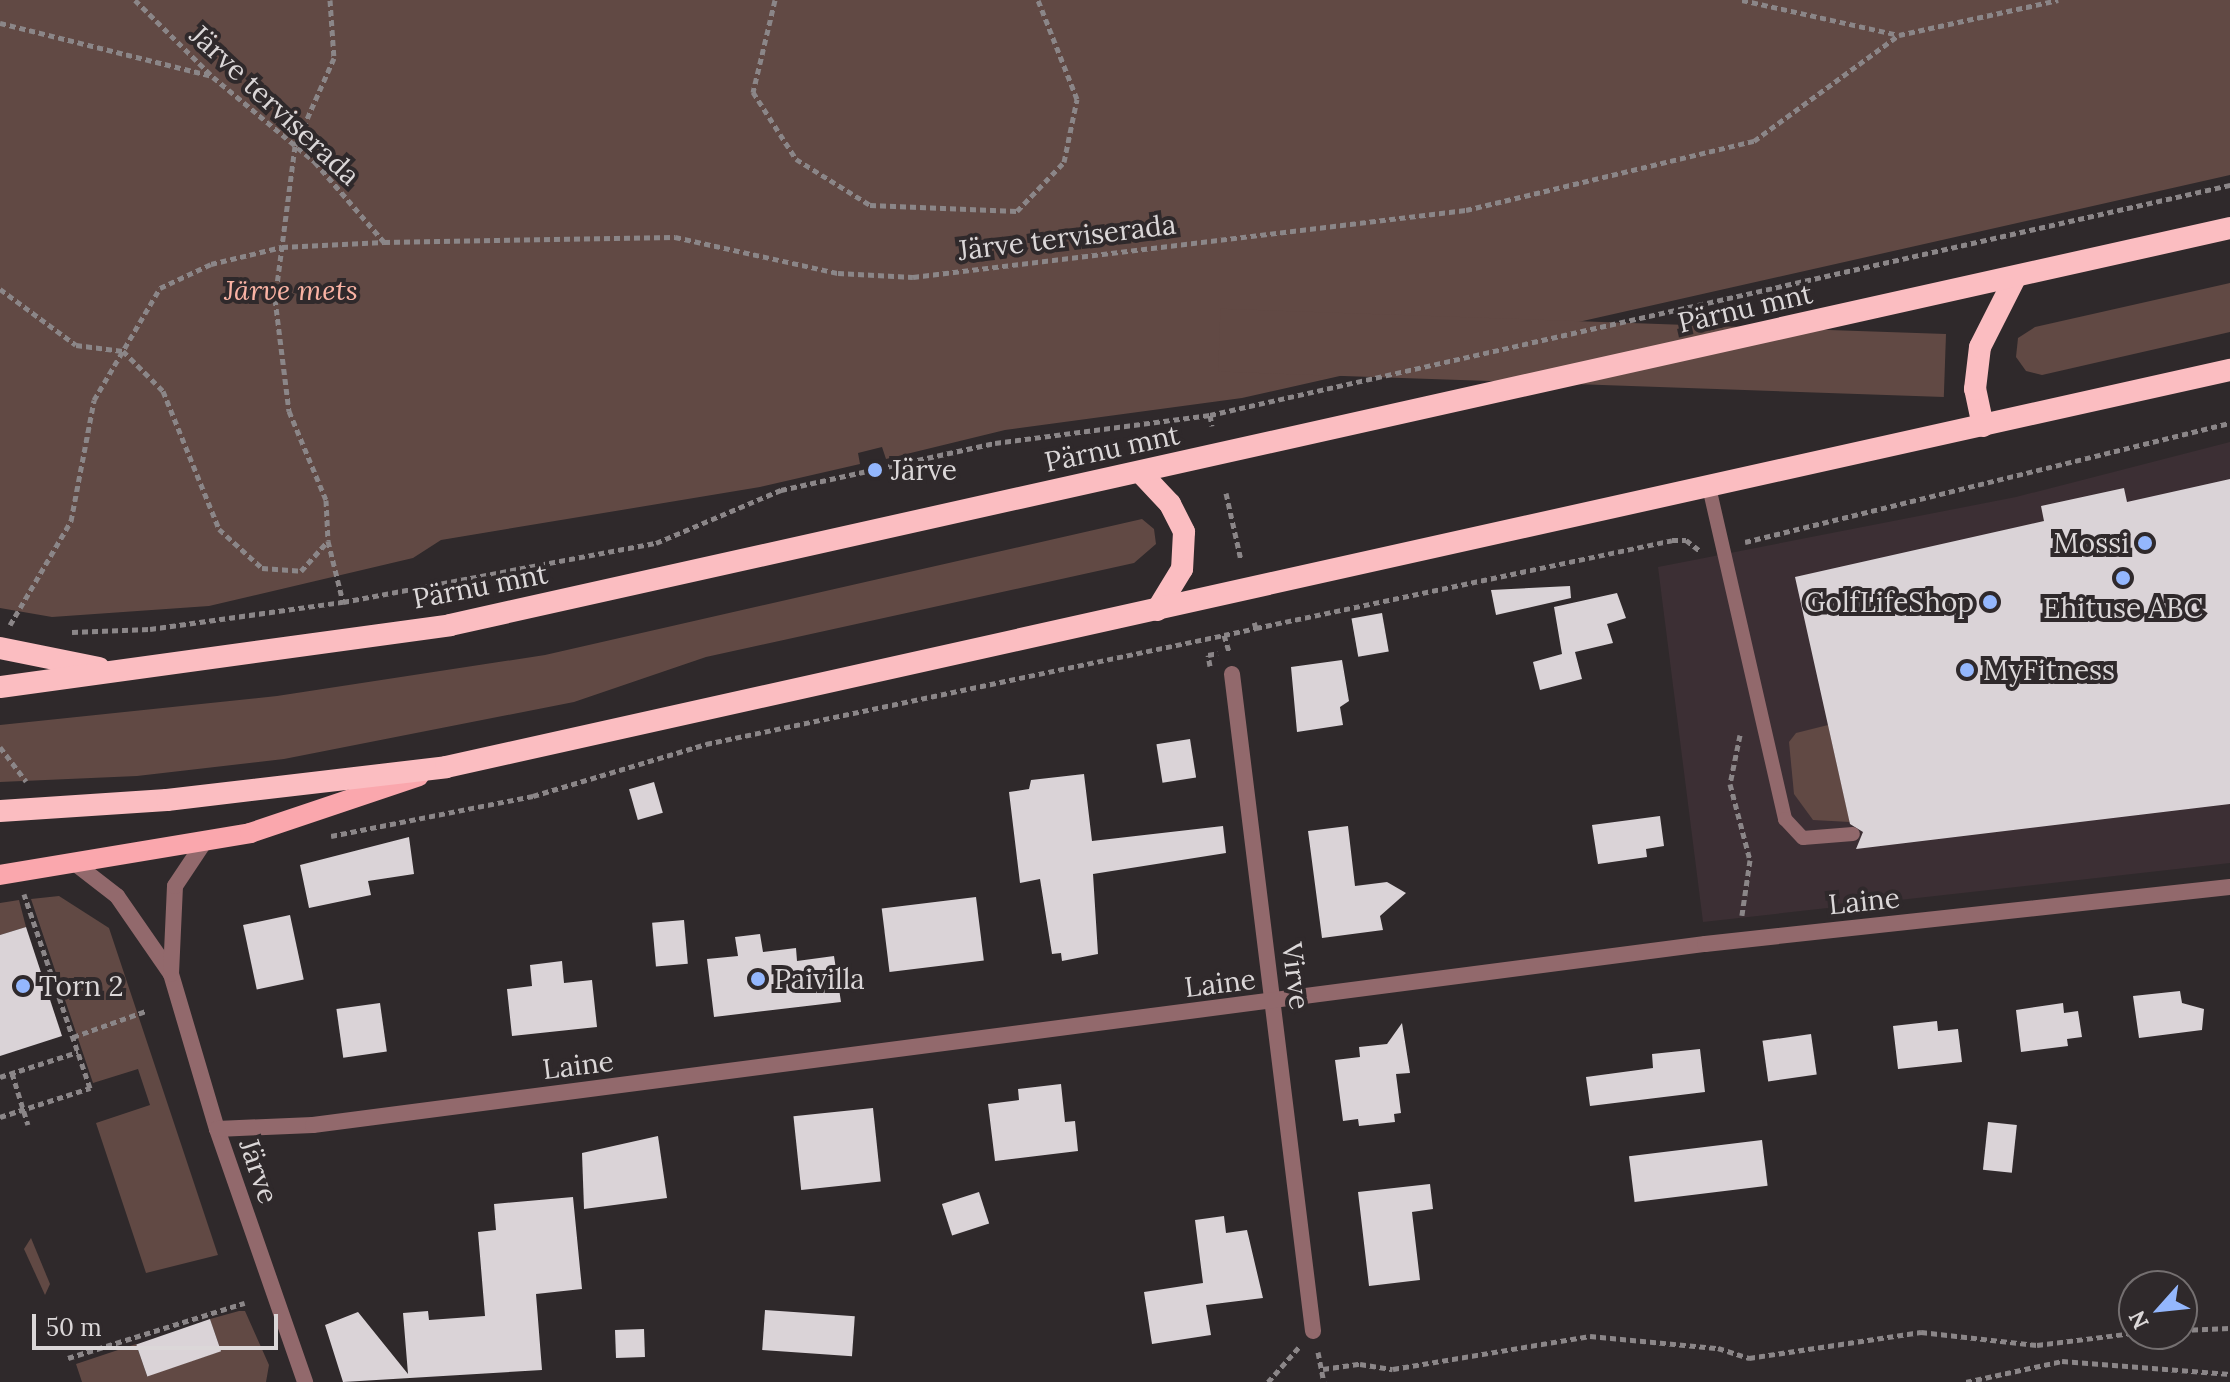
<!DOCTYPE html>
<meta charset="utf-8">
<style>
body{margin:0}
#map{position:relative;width:2230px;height:1382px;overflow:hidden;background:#2f292b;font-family:Lora,serif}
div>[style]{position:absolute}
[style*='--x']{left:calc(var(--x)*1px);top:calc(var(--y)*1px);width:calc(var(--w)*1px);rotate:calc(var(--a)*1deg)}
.built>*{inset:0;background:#3c2f34}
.green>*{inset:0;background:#614944;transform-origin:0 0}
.building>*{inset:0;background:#dad3d7;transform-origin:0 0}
.path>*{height:5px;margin-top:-2.5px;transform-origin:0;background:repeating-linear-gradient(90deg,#8b8688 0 6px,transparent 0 10px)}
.service>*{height:14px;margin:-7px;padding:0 7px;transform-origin:7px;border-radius:7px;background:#92696c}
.minor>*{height:16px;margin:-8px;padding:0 8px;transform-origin:8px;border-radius:8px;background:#92696c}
.primary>*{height:20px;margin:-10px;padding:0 10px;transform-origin:10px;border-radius:10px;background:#faa7ad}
.trunk>*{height:22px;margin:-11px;padding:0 11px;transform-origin:11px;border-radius:11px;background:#fbbdc1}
.dots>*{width:22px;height:22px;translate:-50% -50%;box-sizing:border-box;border:4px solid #2f292b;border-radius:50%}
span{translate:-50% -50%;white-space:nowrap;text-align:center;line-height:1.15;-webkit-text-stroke:8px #2f292b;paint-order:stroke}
.street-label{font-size:28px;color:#dbd7d8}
.park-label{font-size:28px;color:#fab3a4;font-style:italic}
.poi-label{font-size:28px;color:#dbd7d8}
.left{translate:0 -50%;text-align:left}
.right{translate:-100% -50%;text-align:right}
.north{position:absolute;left:2118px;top:1270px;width:80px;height:80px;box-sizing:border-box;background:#2f292b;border:2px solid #746f70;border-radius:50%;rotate:243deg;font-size:22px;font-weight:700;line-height:32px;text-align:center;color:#dbd7d8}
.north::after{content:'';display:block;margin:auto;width:28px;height:36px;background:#94b7fd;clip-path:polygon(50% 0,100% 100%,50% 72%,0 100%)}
.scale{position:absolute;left:32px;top:1314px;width:246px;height:36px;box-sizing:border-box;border:4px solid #dbd7d8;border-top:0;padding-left:10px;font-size:24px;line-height:28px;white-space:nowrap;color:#dbd7d8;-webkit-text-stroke:6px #2f292b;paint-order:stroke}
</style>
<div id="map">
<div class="built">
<i style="clip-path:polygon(2230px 442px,2230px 863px,1703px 922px,1658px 567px,2016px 497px)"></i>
</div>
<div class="green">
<i style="clip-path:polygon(0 0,2230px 0,2230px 175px,1242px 398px,1005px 430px,886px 459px,882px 447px,858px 453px,860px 464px,760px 487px,441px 540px,413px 558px,209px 606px,52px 617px,0 608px)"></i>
<i style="clip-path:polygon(2230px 283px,2230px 332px,2042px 375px,2026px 371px,2016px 357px,2018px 338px,2035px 327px)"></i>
<i style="left:1946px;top:334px;width:63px;height:726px;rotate:92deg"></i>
<i style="clip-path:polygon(1142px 519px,1154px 529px,1156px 544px,1134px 563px,706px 657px,574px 702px,284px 759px,137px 776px,0 782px,0 725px,277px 696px,545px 655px)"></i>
<i style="clip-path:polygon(1828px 725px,1850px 822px,1813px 820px,1794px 794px,1789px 742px,1796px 733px)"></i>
<i style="clip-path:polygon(59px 896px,109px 928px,218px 1255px,146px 1273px,96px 1123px,150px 1105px,138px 1069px,93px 1083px,31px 899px)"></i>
<i style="clip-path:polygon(19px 900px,26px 927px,0 935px,0 903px)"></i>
<i style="clip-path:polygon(31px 1238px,50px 1284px,45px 1295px,24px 1249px)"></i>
<i style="clip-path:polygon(239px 1311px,245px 1311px,269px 1365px,266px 1382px,82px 1382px,76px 1364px,136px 1344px,147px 1376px,221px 1351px,210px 1319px)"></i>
</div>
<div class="building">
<i style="clip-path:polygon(2230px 479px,2230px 804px,1856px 849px,1863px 832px,1850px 824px,1795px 577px,2044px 521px,2041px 506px,2124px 488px,2127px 502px)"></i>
<i style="clip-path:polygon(1570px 586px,1571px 598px,1496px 615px,1491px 590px)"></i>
<i style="clip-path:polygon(1617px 593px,1626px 618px,1607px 624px,1613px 643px,1575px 652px,1582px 679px,1540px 690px,1533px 662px,1562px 654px,1554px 607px)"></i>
<i style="left:1382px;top:613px;width:39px;height:31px;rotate:80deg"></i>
<i style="clip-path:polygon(1342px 660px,1349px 701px,1340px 707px,1343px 725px,1297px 732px,1291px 667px)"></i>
<i style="left:1190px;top:739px;width:39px;height:34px;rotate:81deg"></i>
<i style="clip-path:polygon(1084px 774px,1092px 841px,1223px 826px,1226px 853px,1093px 874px,1098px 954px,1062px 961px,1061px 953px,1052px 954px,1040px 879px,1020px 883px,1009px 792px,1029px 789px,1031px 780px)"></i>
<i style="left:654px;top:782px;width:32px;height:26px;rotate:74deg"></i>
<i style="clip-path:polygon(1660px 816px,1664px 846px,1646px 849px,1647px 857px,1598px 864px,1592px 825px)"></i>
<i style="clip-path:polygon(1348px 826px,1355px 886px,1387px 882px,1406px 893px,1380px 916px,1383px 930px,1322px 938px,1308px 831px)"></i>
<i style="clip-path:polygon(409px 837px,414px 874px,368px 881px,371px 895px,309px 908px,300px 865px)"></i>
<i style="left:976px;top:897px;width:64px;height:95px;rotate:83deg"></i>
<i style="left:290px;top:915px;width:66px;height:48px;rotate:78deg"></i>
<i style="left:684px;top:920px;width:44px;height:32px;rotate:85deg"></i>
<i style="clip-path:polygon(26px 927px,62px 1036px,0 1056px,0 935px)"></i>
<i style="clip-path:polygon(760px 934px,763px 952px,796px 948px,797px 961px,834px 956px,841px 1002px,714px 1017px,707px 959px,738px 956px,735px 937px)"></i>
<i style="clip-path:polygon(562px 961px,564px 983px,592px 980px,597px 1027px,512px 1036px,507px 989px,532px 986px,530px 965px)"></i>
<i style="clip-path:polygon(2180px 991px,2182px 1003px,2204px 1009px,2202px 1030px,2139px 1038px,2133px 996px)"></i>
<i style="left:380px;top:1003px;width:49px;height:44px;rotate:82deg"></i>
<i style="clip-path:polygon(2063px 1003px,2064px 1013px,2078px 1011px,2082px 1037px,2067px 1039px,2068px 1046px,2021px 1052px,2016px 1010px)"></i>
<i style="clip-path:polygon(1937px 1021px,1938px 1031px,1958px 1029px,1962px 1062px,1898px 1069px,1893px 1026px)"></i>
<i style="clip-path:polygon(1402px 1023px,1410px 1073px,1396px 1074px,1401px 1113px,1394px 1114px,1395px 1122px,1359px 1126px,1358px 1119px,1343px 1121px,1335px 1060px,1360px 1057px,1359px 1047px,1387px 1044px)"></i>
<i style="left:1811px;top:1034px;width:41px;height:49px;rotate:82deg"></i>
<i style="clip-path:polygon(1700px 1049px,1705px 1092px,1590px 1106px,1586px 1077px,1653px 1068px,1652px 1054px)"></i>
<i style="clip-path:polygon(1061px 1084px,1065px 1122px,1075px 1121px,1078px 1151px,995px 1161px,988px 1104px,1019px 1100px,1018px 1089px)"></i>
<i style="left:873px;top:1108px;width:74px;height:80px;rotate:84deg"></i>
<i style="left:1988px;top:1122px;width:29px;height:48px;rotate:6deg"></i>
<i style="clip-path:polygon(658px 1136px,667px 1198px,584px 1209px,582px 1153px)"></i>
<i style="left:1762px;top:1140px;width:46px;height:134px;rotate:83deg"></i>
<i style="clip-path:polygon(1430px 1184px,1433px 1209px,1412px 1212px,1420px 1280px,1369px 1286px,1358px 1192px)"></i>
<i style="left:979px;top:1192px;width:33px;height:39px;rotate:72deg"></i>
<i style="clip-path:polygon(573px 1197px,582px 1289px,536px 1294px,542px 1370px,343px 1382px,325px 1325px,358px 1312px,408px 1374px,403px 1313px,428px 1311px,429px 1320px,485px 1316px,478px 1232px,496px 1230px,494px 1204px)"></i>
<i style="clip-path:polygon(1224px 1216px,1226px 1233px,1247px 1230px,1263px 1298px,1206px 1305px,1211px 1335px,1152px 1344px,1144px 1292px,1203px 1283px,1195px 1220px)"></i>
<i style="left:765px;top:1310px;width:90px;height:40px;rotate:4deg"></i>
<i style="left:210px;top:1319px;width:34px;height:78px;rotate:71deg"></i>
<i style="left:644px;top:1329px;width:28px;height:29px;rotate:88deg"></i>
</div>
<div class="path">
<i style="--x:135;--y:0;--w:110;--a:44.6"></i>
<i style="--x:213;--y:77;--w:133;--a:39.8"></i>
<i style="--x:315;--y:162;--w:106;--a:49.2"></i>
<i style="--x:384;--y:242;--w:291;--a:-1"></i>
<i style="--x:675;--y:237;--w:167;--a:12.5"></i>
<i style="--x:838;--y:273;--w:75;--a:3.1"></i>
<i style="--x:913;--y:277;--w:557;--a:-6.91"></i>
<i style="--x:1466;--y:210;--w:296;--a:-13.5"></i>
<i style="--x:1754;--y:141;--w:180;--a:-36.2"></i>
<i style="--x:1899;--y:35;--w:163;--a:-12.4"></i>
<i style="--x:330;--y:0;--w:58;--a:86.1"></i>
<i style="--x:334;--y:58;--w:96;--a:113.9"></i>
<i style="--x:295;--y:146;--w:154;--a:97.4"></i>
<i style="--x:275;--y:299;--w:113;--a:82.9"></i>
<i style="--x:289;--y:411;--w:96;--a:67.4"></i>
<i style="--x:326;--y:500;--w:41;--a:87.2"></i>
<i style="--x:328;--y:541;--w:63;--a:76.2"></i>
<i style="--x:775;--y:0;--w:95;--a:103.4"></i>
<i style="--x:753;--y:92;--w:80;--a:57.3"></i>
<i style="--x:796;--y:159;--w:87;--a:31.9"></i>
<i style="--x:870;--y:205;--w:147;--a:2.3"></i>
<i style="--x:1017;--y:211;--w:68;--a:-46.2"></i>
<i style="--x:1064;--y:162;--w:64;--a:-78.3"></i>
<i style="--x:1077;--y:99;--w:106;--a:-111.5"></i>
<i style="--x:1742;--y:0;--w:160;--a:12.6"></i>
<i style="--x:0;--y:23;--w:219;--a:14"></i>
<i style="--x:0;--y:289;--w:94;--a:36.4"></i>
<i style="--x:76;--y:345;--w:47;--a:7.3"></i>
<i style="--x:123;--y:351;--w:57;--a:45"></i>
<i style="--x:163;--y:391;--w:149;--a:67.9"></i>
<i style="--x:219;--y:529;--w:58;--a:42.2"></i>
<i style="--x:262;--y:568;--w:39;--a:4"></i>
<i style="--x:301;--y:571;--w:40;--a:-48"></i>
<i style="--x:1210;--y:415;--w:1046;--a:-12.71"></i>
<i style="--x:1226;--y:493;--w:69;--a:77.4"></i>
<i style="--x:1745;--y:542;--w:499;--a:-13.8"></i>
<i style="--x:10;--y:625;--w:121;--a:-59.6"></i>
<i style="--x:71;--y:521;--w:123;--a:-79.2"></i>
<i style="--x:94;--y:400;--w:130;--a:-59.5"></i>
<i style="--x:160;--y:288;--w:56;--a:-25.2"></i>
<i style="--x:211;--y:264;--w:73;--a:-13.5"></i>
<i style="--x:282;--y:247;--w:102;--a:-2.8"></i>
<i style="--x:1256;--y:628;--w:425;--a:-11.9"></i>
<i style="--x:1672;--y:540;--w:14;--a:0"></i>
<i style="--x:1686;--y:540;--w:18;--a:38"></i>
<i style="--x:72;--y:632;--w:78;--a:-2.2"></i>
<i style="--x:150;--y:629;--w:195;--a:-8"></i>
<i style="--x:343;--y:602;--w:319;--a:-10.7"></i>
<i style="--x:656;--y:543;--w:136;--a:-23"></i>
<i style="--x:781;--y:490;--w:219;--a:-12.4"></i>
<i style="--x:995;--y:443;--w:217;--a:-7.4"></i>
<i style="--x:1210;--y:415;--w:11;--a:80"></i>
<i style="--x:1224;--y:635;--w:17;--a:73"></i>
<i style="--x:1210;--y:666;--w:11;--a:-100"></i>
<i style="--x:1208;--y:655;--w:10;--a:-11"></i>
<i style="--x:1740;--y:735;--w:50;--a:101.5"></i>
<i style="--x:1730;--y:784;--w:79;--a:75.3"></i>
<i style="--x:1750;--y:860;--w:56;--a:98.3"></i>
<i style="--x:0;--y:747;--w:43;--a:52.6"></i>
<i style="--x:331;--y:836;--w:206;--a:-11.2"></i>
<i style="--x:533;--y:796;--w:181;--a:-16.7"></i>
<i style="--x:706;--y:744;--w:529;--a:-11.88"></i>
<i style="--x:1224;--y:635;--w:33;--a:-12"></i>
<i style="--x:1256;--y:628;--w:6;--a:-108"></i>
<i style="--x:73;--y:1037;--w:77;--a:-19.6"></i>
<i style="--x:12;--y:1073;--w:54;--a:72.9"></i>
<i style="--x:0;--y:1077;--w:82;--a:-17.8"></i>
<i style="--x:0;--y:1117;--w:95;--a:-17.9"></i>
<i style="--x:90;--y:1088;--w:205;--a:-108.8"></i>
<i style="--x:2182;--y:1330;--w:48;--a:-2.4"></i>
<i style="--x:1318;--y:1352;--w:31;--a:79"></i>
<i style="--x:68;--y:1358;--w:185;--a:-17.3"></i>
<i style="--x:1323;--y:1369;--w:37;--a:-8"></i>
<i style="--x:1360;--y:1364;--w:33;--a:9"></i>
<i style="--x:1393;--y:1369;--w:200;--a:-9.5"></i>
<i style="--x:1590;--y:1336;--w:129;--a:5.4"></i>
<i style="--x:1718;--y:1348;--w:33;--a:18"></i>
<i style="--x:1749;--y:1358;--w:174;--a:-8.6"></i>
<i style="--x:1921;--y:1332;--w:117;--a:6.4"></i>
<i style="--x:2037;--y:1345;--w:98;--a:-7.1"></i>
<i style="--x:1268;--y:1382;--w:47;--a:-48.5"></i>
<i style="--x:1966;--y:1382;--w:98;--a:-12.3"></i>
<i style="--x:2062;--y:1361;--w:169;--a:4.4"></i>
</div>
<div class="service">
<i style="--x:1709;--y:487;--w:341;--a:77.1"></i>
<i style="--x:1785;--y:819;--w:26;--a:47"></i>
<i style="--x:1803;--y:838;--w:50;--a:-4.6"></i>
</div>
<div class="minor">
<i style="--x:1232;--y:674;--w:662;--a:82.97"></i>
<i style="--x:77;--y:865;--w:51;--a:37.8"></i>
<i style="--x:117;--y:896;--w:95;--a:55.3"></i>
<i style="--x:171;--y:974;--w:162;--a:73.5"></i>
<i style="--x:217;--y:1129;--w:268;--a:70.8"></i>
<i style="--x:171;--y:974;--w:88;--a:-87.4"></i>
<i style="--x:175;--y:886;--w:54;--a:-56.3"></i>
<i style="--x:217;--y:1129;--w:96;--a:-2.4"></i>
<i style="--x:313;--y:1125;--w:1404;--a:-7.41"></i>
<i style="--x:1705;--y:944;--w:528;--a:-6.2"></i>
</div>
<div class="primary">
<i style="--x:0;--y:875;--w:254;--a:-9.5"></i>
<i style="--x:250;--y:833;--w:178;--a:-18.6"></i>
</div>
<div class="trunk">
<i style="--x:1983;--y:426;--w:38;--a:-102"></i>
<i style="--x:1975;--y:389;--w:42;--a:-83.2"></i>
<i style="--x:1980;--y:347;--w:77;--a:-63.1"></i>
<i style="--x:1140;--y:472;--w:44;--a:46.8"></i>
<i style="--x:1170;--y:504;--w:31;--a:63"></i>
<i style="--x:1184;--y:532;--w:37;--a:93"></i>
<i style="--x:1182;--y:569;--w:48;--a:121.4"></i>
<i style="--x:0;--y:648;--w:101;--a:11.4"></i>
<i style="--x:0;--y:687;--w:454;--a:-7.8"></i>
<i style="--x:450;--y:625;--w:1824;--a:-12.57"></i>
<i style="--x:0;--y:811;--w:167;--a:-3.8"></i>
<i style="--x:167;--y:800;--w:281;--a:-6.7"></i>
<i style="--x:446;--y:767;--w:1828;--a:-12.55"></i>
</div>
<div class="dots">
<i style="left:875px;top:470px;background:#94b7fd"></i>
<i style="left:2145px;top:543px;background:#94b7fd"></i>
<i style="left:2123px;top:578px;background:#94b7fd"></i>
<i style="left:1990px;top:602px;background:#94b7fd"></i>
<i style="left:1967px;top:670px;background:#94b7fd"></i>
<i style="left:758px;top:979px;background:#94b7fd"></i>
<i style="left:23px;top:986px;background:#94b7fd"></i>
</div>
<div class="street-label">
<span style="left:275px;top:105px;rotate:43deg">Järve terviserada</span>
<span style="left:1067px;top:237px;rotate:-7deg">Järve terviserada</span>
<span style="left:1745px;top:308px;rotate:-13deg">Pärnu mnt</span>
<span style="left:1112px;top:448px;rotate:-12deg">Pärnu mnt</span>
<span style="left:480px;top:586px;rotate:-11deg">Pärnu mnt</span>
<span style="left:1864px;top:901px;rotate:-6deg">Laine</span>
<span style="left:1296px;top:976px;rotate:83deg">Virve</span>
<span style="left:1220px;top:983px;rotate:-7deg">Laine</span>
<span style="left:578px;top:1065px;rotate:-7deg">Laine</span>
<span style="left:259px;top:1171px;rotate:71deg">Järve</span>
</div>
<div class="park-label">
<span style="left:291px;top:290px">Järve mets</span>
</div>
<div class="poi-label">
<span class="left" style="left:891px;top:470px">Järve</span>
<span class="right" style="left:2129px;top:543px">Mossi</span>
<span class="right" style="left:1974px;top:602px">GolfLifeShop</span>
<span style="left:2123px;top:608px">Ehituse ABC</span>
<span class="left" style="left:1983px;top:670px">MyFitness</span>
<span class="left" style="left:774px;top:979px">Paivilla</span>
<span class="left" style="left:39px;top:986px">Torn 2</span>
</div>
<div class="north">N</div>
<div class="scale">50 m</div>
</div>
